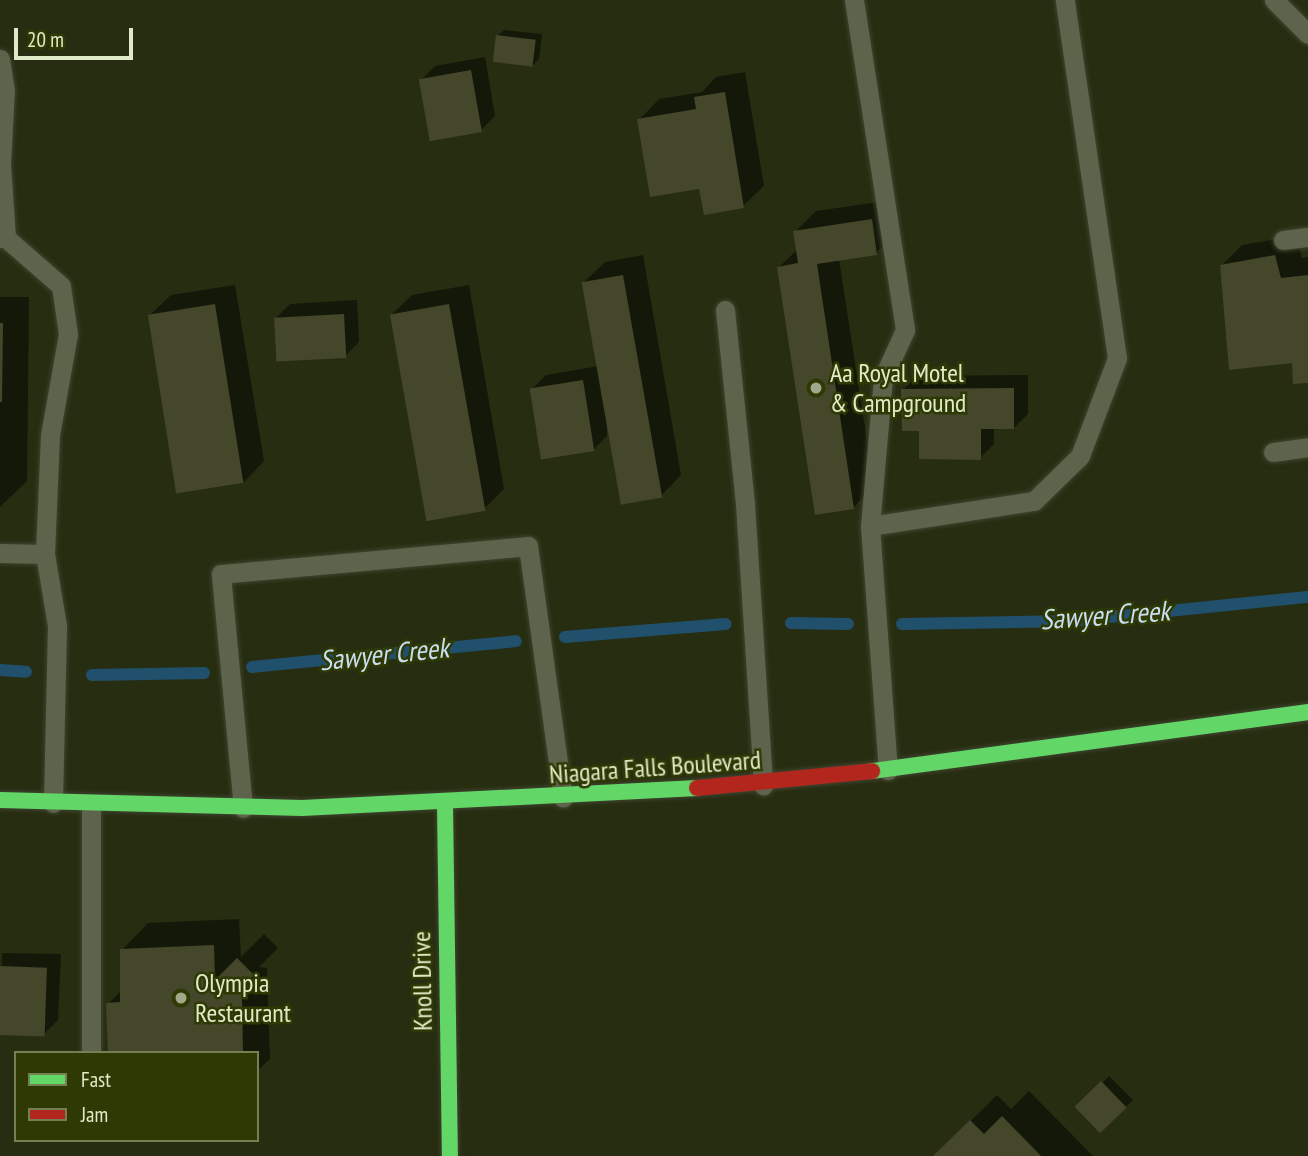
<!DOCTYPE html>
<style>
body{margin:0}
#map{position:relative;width:1308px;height:1156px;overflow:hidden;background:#272d10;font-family:"PT Sans Narrow",sans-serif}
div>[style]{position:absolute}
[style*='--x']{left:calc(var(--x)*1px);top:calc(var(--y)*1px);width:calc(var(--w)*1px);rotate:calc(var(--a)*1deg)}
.shadow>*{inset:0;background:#0007;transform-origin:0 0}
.stream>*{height:12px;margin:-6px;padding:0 6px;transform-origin:6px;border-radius:6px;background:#21506d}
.building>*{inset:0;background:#45472a;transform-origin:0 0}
.roads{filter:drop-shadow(0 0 2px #3e442f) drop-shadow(0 0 2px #3e442f)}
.lane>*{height:19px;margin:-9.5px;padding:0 9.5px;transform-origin:9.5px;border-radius:9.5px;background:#5e644c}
.fast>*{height:16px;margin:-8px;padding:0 8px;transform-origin:8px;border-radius:8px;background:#63d668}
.jam>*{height:16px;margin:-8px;padding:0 8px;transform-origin:8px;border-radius:8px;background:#b3261e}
.dots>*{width:19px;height:19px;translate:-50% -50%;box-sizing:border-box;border:4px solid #2e3904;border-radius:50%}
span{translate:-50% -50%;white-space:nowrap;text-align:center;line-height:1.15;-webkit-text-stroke:5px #2e3904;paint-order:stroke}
.poi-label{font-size:26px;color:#dfeac8}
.left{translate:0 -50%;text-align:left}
.street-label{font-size:26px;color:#dfeac8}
.water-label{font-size:28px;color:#c9dfef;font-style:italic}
.legend{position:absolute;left:14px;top:1051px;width:245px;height:91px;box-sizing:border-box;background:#2e3904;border:2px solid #758052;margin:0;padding:9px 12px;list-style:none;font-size:21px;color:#dfeac8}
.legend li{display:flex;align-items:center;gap:14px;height:35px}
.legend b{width:35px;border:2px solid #758052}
.scale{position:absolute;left:14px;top:28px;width:119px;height:32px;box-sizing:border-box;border:4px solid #dfeac8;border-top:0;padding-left:9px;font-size:21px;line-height:24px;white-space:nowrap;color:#dfeac8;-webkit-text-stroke:5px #2e3904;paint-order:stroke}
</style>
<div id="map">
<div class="shadow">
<i style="clip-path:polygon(504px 30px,542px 34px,539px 59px,532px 66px,497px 36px)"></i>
<i style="clip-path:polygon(485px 57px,495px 116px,481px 130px,421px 80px,435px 66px)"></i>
<i style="clip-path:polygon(745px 72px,764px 186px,743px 206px,700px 187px,639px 120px,659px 99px,702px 92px,716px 77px)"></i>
<i style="clip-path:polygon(892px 200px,897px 232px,876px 253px,839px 259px,874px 486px,854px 507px,779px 267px,798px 249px,795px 232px,816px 211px)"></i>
<i style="clip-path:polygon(1296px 236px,1302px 258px,1308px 257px,1308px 381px,1222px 265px,1242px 245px)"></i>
<i style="clip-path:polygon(643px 255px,681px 475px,661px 496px,606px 409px,607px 436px,593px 450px,532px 389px,546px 375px,599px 366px,584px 282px,605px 262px)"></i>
<i style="clip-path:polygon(235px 285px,264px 461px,244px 482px,150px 315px,171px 295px)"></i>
<i style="clip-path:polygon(469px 285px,504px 489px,484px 509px,391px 315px,412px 295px)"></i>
<i style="clip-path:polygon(0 297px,29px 297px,27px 481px,0 507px)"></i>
<i style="clip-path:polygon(357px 300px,359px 342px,345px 356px,276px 318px,290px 304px)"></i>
<i style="clip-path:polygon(1028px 375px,1028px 414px,1014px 428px,994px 428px,994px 444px,980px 458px,920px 429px,903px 390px,917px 376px)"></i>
<i style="clip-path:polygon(239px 919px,241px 957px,264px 934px,278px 948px,259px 967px,267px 968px,270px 1059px,257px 1071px,257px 1053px,110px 1053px,108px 1004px,122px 990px,122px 950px,148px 923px)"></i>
<i style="clip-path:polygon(2px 953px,61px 954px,58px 1020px,44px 1034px,0 1033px)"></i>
<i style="left:1109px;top:1076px;width:34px;height:45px;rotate:45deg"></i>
<i style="clip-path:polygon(1029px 1091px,1093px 1156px,935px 1156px,997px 1095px,1011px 1109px)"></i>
</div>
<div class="stream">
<i style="--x:791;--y:623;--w:57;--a:1"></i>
<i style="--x:902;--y:624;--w:168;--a:-1"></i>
<i style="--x:1070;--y:621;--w:239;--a:-5.8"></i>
<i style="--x:565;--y:637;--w:161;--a:-4.6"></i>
<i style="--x:252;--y:667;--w:265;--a:-5.6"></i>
<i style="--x:0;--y:670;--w:26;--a:4"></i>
<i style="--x:92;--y:675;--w:112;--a:-1"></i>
</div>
<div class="building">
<i style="left:496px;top:35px;width:40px;height:27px;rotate:7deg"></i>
<i style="left:471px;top:70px;width:63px;height:53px;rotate:80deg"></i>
<i style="clip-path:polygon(725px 92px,744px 208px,704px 215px,699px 189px,650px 197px,637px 119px,696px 109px,694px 97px)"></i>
<i style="clip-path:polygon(872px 219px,877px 255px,817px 264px,854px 509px,815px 515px,777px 267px,798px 263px,793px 231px)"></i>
<i style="clip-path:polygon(1275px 255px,1281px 278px,1308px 275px,1308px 383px,1293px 384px,1292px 363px,1229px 370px,1220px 265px)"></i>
<i style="left:623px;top:275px;width:226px;height:42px;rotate:80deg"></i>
<i style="left:215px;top:304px;width:181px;height:68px;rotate:81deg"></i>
<i style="left:449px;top:304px;width:210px;height:60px;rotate:80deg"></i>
<i style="left:344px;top:314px;width:44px;height:70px;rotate:87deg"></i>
<i style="clip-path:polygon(0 323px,3px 323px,2px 402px,0 402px)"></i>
<i style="left:583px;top:380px;width:72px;height:54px;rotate:81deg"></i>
<i style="clip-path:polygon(1014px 388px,1014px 429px,981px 429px,981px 460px,919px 459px,919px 431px,902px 431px,901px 389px)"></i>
<i style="clip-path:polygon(214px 945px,215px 980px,237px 958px,254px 975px,235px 993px,242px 994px,243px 1053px,108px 1053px,106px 1003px,120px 1002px,120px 949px)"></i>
<i style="left:0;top:966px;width:47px;height:69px;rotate:2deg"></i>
<i style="left:1101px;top:1081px;width:37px;height:37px;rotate:46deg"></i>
<i style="clip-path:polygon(1002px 1116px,1041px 1156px,933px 1156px,970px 1120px,984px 1134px)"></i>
</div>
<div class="roads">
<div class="lane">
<i style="--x:854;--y:0;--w:334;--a:81.2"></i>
<i style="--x:905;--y:330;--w:53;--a:114.6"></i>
<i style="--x:883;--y:378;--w:149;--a:95"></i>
<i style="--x:870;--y:526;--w:245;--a:85.8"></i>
<i style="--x:1274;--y:0;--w:48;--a:45"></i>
<i style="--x:0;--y:59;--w:30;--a:81"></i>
<i style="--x:5;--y:89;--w:75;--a:93.1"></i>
<i style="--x:1;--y:164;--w:74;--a:86.1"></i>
<i style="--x:0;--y:238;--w:6;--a:0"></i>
<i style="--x:6;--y:238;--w:73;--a:41.1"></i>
<i style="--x:61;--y:286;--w:49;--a:81.7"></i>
<i style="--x:68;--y:334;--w:103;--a:100.1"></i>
<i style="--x:50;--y:435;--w:119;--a:92.4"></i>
<i style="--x:45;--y:554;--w:73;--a:80.5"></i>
<i style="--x:57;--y:626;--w:177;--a:91.3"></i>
<i style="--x:1283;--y:240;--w:25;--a:-7"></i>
<i style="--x:725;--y:310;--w:195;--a:84.1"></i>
<i style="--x:745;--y:504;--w:282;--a:86.3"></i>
<i style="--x:1273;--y:452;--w:35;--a:-8"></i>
<i style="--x:870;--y:526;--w:166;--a:-8.7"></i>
<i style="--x:1034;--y:501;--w:64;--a:-44.4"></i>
<i style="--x:1080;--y:456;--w:105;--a:-69.3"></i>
<i style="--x:1117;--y:358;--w:362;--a:-98.3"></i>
<i style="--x:0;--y:553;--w:45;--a:1.3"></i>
<i style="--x:91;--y:805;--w:248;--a:90"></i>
<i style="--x:243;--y:808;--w:235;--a:-95.4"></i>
<i style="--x:221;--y:574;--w:308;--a:-5.2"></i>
<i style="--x:528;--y:546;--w:254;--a:82.1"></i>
</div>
<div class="fast">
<i style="--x:872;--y:771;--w:440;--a:-7.7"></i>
<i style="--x:0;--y:800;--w:302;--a:1.5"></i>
<i style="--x:302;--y:808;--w:396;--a:-2.9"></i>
<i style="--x:445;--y:805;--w:351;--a:89.2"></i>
</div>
<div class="jam">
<i style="--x:697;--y:788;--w:176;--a:-5.5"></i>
</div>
</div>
<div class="dots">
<i style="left:816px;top:388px;background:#9fa888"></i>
<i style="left:181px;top:998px;background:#9fa888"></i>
</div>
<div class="poi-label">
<span class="left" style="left:830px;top:388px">Aa Royal Motel<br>&amp; Campground</span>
<span class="left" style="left:195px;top:998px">Olympia<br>Restaurant</span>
</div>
<div class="street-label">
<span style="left:655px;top:767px;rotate:-4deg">Niagara Falls Boulevard</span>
<span style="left:422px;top:981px;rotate:-91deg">Knoll Drive</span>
</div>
<div class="water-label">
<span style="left:1105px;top:615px;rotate:-4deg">Sawyer Creek</span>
<span style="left:384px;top:654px;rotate:-6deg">Sawyer Creek</span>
</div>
<ul class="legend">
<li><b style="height:9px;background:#63d668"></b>Fast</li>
<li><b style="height:9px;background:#b3261e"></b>Jam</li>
</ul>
<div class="scale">20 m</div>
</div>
